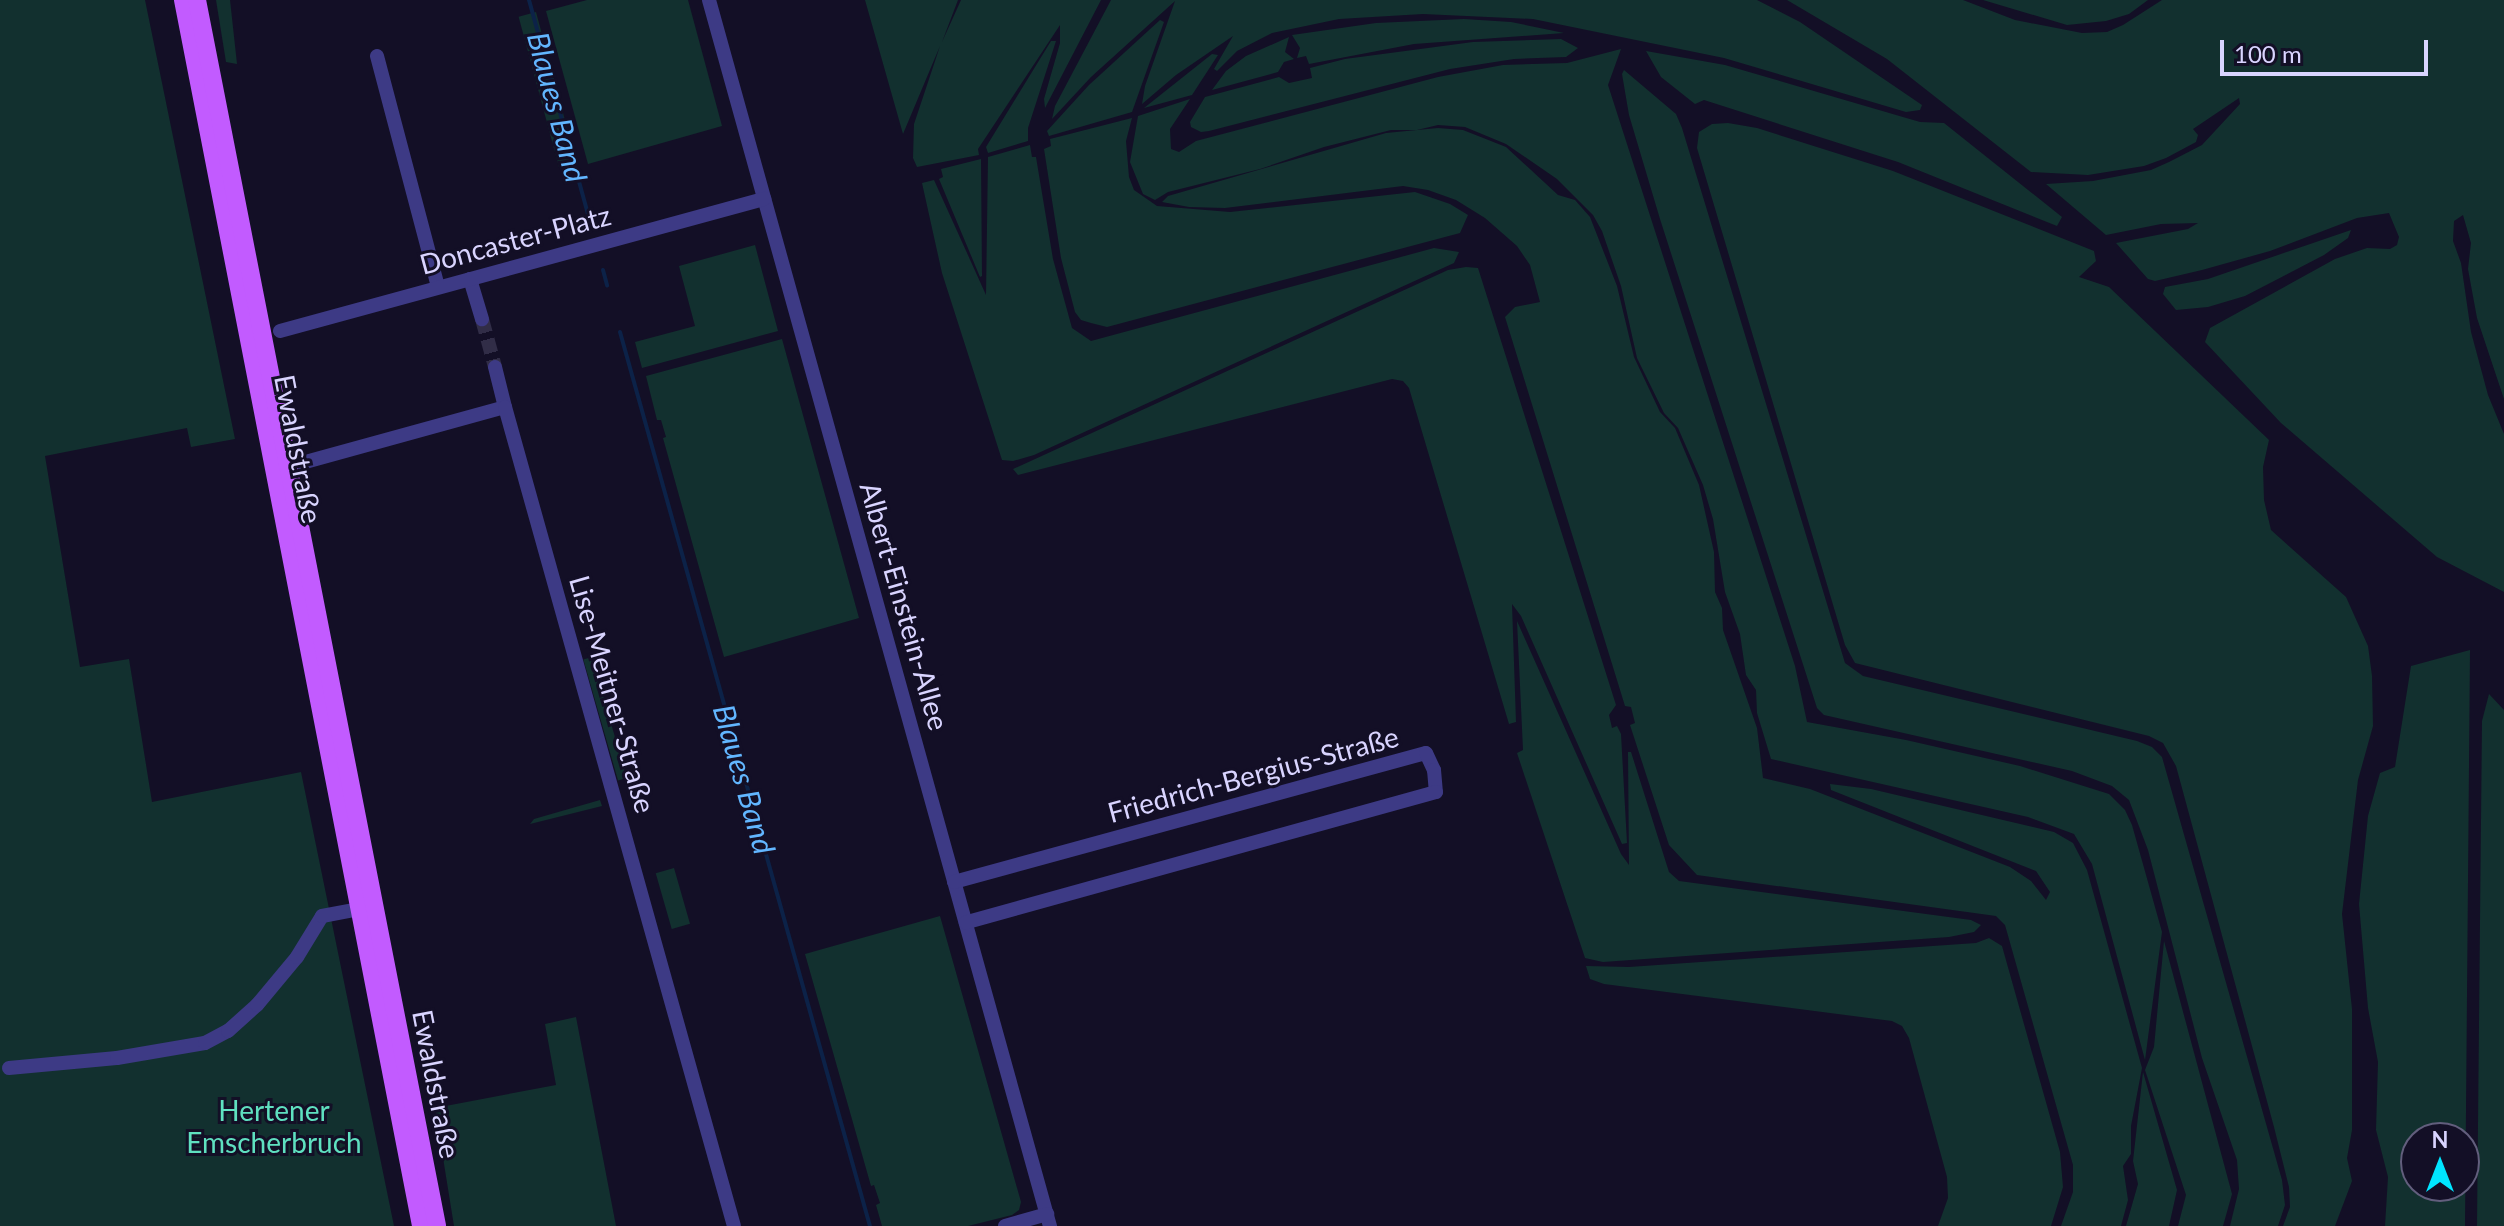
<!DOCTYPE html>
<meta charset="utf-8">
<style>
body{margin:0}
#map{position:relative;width:2504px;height:1226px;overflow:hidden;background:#130f26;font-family:Lato,sans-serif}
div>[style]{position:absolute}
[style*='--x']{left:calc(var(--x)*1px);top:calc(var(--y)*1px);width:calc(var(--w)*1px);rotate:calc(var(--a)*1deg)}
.green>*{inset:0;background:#12302f;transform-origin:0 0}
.stream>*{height:4px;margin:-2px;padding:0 2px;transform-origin:2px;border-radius:2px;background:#0c2248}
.minor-tunnel>*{height:14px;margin-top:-7px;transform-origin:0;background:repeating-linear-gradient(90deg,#312d47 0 14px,transparent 0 21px)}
.minor>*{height:14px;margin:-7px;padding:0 7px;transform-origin:7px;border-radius:7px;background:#3d3a85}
.major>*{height:18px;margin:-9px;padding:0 9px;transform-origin:9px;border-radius:9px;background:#c25bff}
span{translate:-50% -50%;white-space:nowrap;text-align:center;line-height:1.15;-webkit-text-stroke:6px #130f26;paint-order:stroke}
.street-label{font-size:28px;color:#d9d4ff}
.park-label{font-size:28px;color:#5fe0c0}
.water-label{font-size:30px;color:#62b6ff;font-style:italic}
.north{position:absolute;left:2400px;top:1122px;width:80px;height:80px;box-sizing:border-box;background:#130f26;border:2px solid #625e7d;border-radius:50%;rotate:0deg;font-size:22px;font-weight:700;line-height:32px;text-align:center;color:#d9d4ff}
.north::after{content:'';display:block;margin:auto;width:28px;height:36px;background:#00e5ff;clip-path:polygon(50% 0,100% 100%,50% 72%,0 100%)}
.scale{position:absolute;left:2220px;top:40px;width:208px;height:36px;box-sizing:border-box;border:4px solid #d9d4ff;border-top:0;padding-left:10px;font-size:24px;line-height:28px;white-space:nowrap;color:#d9d4ff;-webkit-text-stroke:6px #130f26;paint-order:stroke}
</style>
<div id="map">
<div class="green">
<i style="clip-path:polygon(0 0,145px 0,235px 439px,191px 447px,187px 428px,45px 456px,80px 667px,129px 659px,152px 802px,301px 772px,394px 1226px,0 1226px)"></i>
<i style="clip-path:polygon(216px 0,230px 0,237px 64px,226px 62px)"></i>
<i style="clip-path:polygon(587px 0,688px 0,722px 126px,588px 164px,546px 11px)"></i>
<i style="clip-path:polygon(865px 0,958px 0,942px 42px,961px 0,1101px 0,1045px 108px,1044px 99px,1060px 43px,1060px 25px,978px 149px,979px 155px,917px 167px,913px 158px,914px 124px,940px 46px,903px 134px)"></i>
<i style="clip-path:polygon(1111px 0,1757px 0,1800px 22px,1922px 105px,1920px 110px,1906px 112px,1724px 58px,1533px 19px,1423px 14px,1339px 19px,1272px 33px,1237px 51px,1217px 71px,1214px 69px,1233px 36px,1176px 75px,1142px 104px,1145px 86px,1175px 1px,1091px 77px,1052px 119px,1055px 106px)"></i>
<i style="clip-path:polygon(1787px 0,1963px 0,2015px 20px,2082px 33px,2107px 32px,2123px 25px,2162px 0,2504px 0,2504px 399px,2477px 318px,2468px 269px,2471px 243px,2463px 215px,2454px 221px,2453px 241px,2461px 263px,2471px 332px,2488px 395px,2504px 434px,2504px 592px,2437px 557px,2281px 423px,2205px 342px,2210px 328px,2335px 259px,2367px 248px,2390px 249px,2397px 245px,2399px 237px,2389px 213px,2357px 218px,2270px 251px,2202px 270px,2155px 281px,2148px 279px,2116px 243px,2188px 229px,2198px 223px,2161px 224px,2106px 235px,2046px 184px,2093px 181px,2151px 170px,2169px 162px,2202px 145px,2240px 104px,2239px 98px,2193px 129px,2198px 135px,2196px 142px,2166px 158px,2144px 166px,2088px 175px,2031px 172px,1887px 59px)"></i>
<i style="clip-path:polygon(1983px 0,2148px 0,2129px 14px,2106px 21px,2067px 25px)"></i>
<i style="left:536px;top:12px;width:157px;height:18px;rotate:75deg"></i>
<i style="clip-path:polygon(1464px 19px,1511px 22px,1564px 33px,1414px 44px,1309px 64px,1306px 56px,1297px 58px,1300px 48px,1292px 35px,1376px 23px)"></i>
<i style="clip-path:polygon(1160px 20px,1164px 22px,1132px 112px,1049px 136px,1047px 131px,1089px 85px)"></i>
<i style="clip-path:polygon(1289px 37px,1285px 52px,1294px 59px,1284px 62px,1278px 72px,1212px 90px,1226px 71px,1246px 56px)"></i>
<i style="clip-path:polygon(1561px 39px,1578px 48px,1566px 57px,1514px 59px,1450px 69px,1209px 131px,1201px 132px,1191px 127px,1190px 122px,1205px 97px,1279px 77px,1289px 83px,1312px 78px,1310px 68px,1345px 59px,1473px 42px)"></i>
<i style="clip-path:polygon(1051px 41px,1056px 41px,1028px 128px,1028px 141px,988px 153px,986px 147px)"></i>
<i style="clip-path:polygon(1621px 49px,1608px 85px,1795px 666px,1807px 722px,1906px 740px,2020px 766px,2109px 794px,2125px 810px,2132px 825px,2162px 932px,2145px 1060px,2092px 864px,2074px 834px,2028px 817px,1771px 759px,1757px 713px,1756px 690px,1746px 675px,1740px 634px,1725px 592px,1713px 519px,1703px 485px,1678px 428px,1664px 413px,1637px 358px,1621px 286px,1602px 231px,1593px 215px,1557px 179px,1506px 144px,1465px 127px,1438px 125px,1417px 130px,1391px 130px,1324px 147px,1260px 169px,1168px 192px,1155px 200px,1143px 194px,1130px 162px,1138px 116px,1190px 99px,1170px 129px,1171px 149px,1179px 152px,1196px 141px,1438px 77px,1503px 65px,1567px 63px)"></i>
<i style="clip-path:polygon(1646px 51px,1725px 65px,1920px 122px,1944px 123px,2062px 217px,2057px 226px,1898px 162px,1704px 100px,1695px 104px,1661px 77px)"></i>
<i style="clip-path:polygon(1212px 54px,1218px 55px,1192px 95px,1144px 108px)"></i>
<i style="clip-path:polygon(1624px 70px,1676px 114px,1682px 128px,1845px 663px,1863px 676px,2137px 741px,2152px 747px,2162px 757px,2282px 1180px,2285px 1205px,2278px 1226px,2230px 1226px,2239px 1189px,2237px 1160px,2202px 1058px,2148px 850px,2129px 800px,2112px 786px,2072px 771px,1824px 715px,1817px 708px,1660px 219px,1629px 115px,1622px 74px)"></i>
<i style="clip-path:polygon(1132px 118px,1126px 141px,1129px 177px,1134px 190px,1157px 206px,1230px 212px,1415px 192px,1450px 204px,1468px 215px,1460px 233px,1107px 327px,1091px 323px,1081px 320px,1075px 312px,1061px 258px,1044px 149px,1051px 146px,1050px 139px)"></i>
<i style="clip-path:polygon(1728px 123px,1757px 128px,1893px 171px,2094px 251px,2096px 261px,2079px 277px,2109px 287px,2269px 440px,2263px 467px,2264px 500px,2271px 530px,2346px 597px,2368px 646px,2372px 676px,2373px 726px,2358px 780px,2342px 914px,2352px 1009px,2352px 1130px,2347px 1158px,2352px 1181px,2335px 1226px,2283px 1226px,2290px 1207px,2289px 1187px,2274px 1127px,2176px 766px,2163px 743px,2149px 736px,1855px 663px,1845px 645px,1697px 148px,1699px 132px,1712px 124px)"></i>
<i style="clip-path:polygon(1438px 128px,1463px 130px,1506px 147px,1558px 195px,1575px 200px,1590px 217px,1617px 286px,1634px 357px,1660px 412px,1675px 428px,1699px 485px,1714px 552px,1715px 592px,1722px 608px,1723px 630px,1757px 728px,1763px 778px,1810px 789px,2010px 867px,2031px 881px,2046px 900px,2050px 892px,2036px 871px,1831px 790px,1830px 784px,1871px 789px,2054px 832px,2073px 843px,2087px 870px,2142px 1068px,2131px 1126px,2131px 1154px,2123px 1166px,2128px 1200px,2121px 1226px,2061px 1226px,2073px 1192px,2073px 1165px,2005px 925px,1996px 916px,1697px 875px,1669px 845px,1630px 725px,1635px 723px,1631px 707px,1625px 706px,1505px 317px,1515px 307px,1540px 302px,1530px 265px,1517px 246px,1485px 218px,1456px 200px,1428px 190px,1403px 186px,1225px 208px,1189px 207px,1162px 202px,1168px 196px,1386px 133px)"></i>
<i style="clip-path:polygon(1030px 145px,1032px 157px,1036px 157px,1053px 259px,1072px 328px,1091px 341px,1434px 248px,1459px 252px,1454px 263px,1034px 455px,1013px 461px,1002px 460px,942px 273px,922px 183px,934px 180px,986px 295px,988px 157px)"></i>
<i style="clip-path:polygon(981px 159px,982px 276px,980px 277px,939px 179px,943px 177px,941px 169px)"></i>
<i style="clip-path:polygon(2351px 230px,2348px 238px,2324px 255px,2245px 296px,2208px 307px,2176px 310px,2163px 294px,2165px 287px,2208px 279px)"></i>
<i style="clip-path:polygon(755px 245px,778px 331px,642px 368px,635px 342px,695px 326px,679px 266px)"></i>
<i style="clip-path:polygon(1466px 267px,1478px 268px,1616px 705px,1609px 715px,1612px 728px,1617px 726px,1621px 734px,1627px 843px,1622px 844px,1521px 616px,1512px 604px,1516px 722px,1509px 724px,1409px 388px,1403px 381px,1392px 379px,1018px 475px,1013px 469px,1448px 270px)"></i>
<i style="clip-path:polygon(782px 339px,859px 618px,724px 657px,663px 438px,666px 437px,661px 420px,657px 420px,646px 376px)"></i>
<i style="clip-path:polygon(1517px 621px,1621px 854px,1629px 865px,1628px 752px,1631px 752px,1669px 872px,1679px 881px,1971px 920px,1981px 925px,1974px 932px,1949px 937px,1603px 962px,1585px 958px,1517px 753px,1523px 750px)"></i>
<i style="clip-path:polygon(evenodd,2470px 650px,2465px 1226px,2385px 1226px,2388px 1177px,2376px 1130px,2378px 1062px,2368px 1008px,2359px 904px,2368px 816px,2380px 773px,2395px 767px,2411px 666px,2470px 650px,2416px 1138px,2464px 1138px,2464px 1186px,2416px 1186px,2416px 1138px)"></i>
<i style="left:592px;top:657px;width:126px;height:9px;rotate:74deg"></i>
<i style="clip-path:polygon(2489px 694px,2504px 710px,2504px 1226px,2477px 1226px,2482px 721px)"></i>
<i style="clip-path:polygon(600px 800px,602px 806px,530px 824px,534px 819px)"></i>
<i style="left:674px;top:868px;width:58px;height:19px;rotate:74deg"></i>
<i style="clip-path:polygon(940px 916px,1021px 1202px,1019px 1210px,1012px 1215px,968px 1226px,882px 1226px,876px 1205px,880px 1203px,874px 1185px,871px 1186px,805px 954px)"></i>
<i style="clip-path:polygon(1989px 938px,2002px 946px,2060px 1152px,2063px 1187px,2051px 1226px,1938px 1226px,1948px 1198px,1947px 1177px,1909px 1038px,1902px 1026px,1892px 1021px,1604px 984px,1590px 979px,1586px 966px,1629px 967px,1976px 943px)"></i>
<i style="clip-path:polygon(2164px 941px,2232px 1194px,2223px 1226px,2178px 1226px,2186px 1195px,2145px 1070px,2154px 1047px)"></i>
<i style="clip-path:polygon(576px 1017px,616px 1226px,454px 1226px,435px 1108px,556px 1085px,545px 1024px)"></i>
<i style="clip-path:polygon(2143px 1072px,2177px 1190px,2169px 1226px,2126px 1226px,2138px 1184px,2133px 1161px)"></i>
</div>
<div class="stream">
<i style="--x:529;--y:0;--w:222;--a:74.6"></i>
<i style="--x:603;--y:270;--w:16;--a:75"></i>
<i style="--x:620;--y:332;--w:928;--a:74.38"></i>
</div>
<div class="minor-tunnel">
<i style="--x:482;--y:319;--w:50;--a:74.8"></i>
</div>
<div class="minor">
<i style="--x:709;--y:0;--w:1273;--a:74.46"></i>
<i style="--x:377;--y:56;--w:239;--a:75.2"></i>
<i style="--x:470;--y:279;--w:42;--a:73.3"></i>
<i style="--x:280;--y:331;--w:502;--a:-15.26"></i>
<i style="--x:495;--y:367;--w:41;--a:76"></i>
<i style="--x:280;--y:469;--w:233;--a:-15.4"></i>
<i style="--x:505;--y:407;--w:850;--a:74.38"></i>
<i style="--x:954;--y:882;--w:489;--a:-15.3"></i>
<i style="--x:1426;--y:753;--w:19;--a:65"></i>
<i style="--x:1434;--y:770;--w:22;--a:85"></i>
<i style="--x:1436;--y:792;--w:488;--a:164.5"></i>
<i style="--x:9;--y:1068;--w:108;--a:-5.3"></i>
<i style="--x:117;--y:1058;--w:89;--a:-9.7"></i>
<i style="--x:205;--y:1043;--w:26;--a:-28"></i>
<i style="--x:228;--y:1031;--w:39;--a:-42"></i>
<i style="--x:257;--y:1005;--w:62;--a:-50.2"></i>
<i style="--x:297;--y:957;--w:48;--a:-58.6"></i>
<i style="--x:322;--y:916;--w:48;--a:-10.8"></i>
<i style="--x:1005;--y:1226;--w:44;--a:-15.9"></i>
</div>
<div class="major">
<i style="--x:183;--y:0;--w:1249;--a:79.01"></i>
<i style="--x:197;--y:0;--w:1249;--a:78.92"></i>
</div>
<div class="street-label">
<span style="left:515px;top:239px;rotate:-15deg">Doncaster-Platz</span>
<span style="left:299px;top:449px;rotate:79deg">Ewaldstraße</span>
<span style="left:905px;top:606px;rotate:74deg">Albert-Einstein-Allee</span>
<span style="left:613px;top:694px;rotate:74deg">Lise-Meitner-Straße</span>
<span style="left:1253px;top:774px;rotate:-15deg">Friedrich-Bergius-Straße</span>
<span style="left:437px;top:1084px;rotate:79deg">Ewaldstraße</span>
</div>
<div class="park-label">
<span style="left:274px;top:1126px">Hertener<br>Emscherbruch</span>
</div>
<div class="water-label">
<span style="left:558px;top:107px;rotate:75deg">Blaues Band</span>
<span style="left:745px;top:779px;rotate:74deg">Blaues Band</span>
</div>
<div class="north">N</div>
<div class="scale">100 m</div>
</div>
